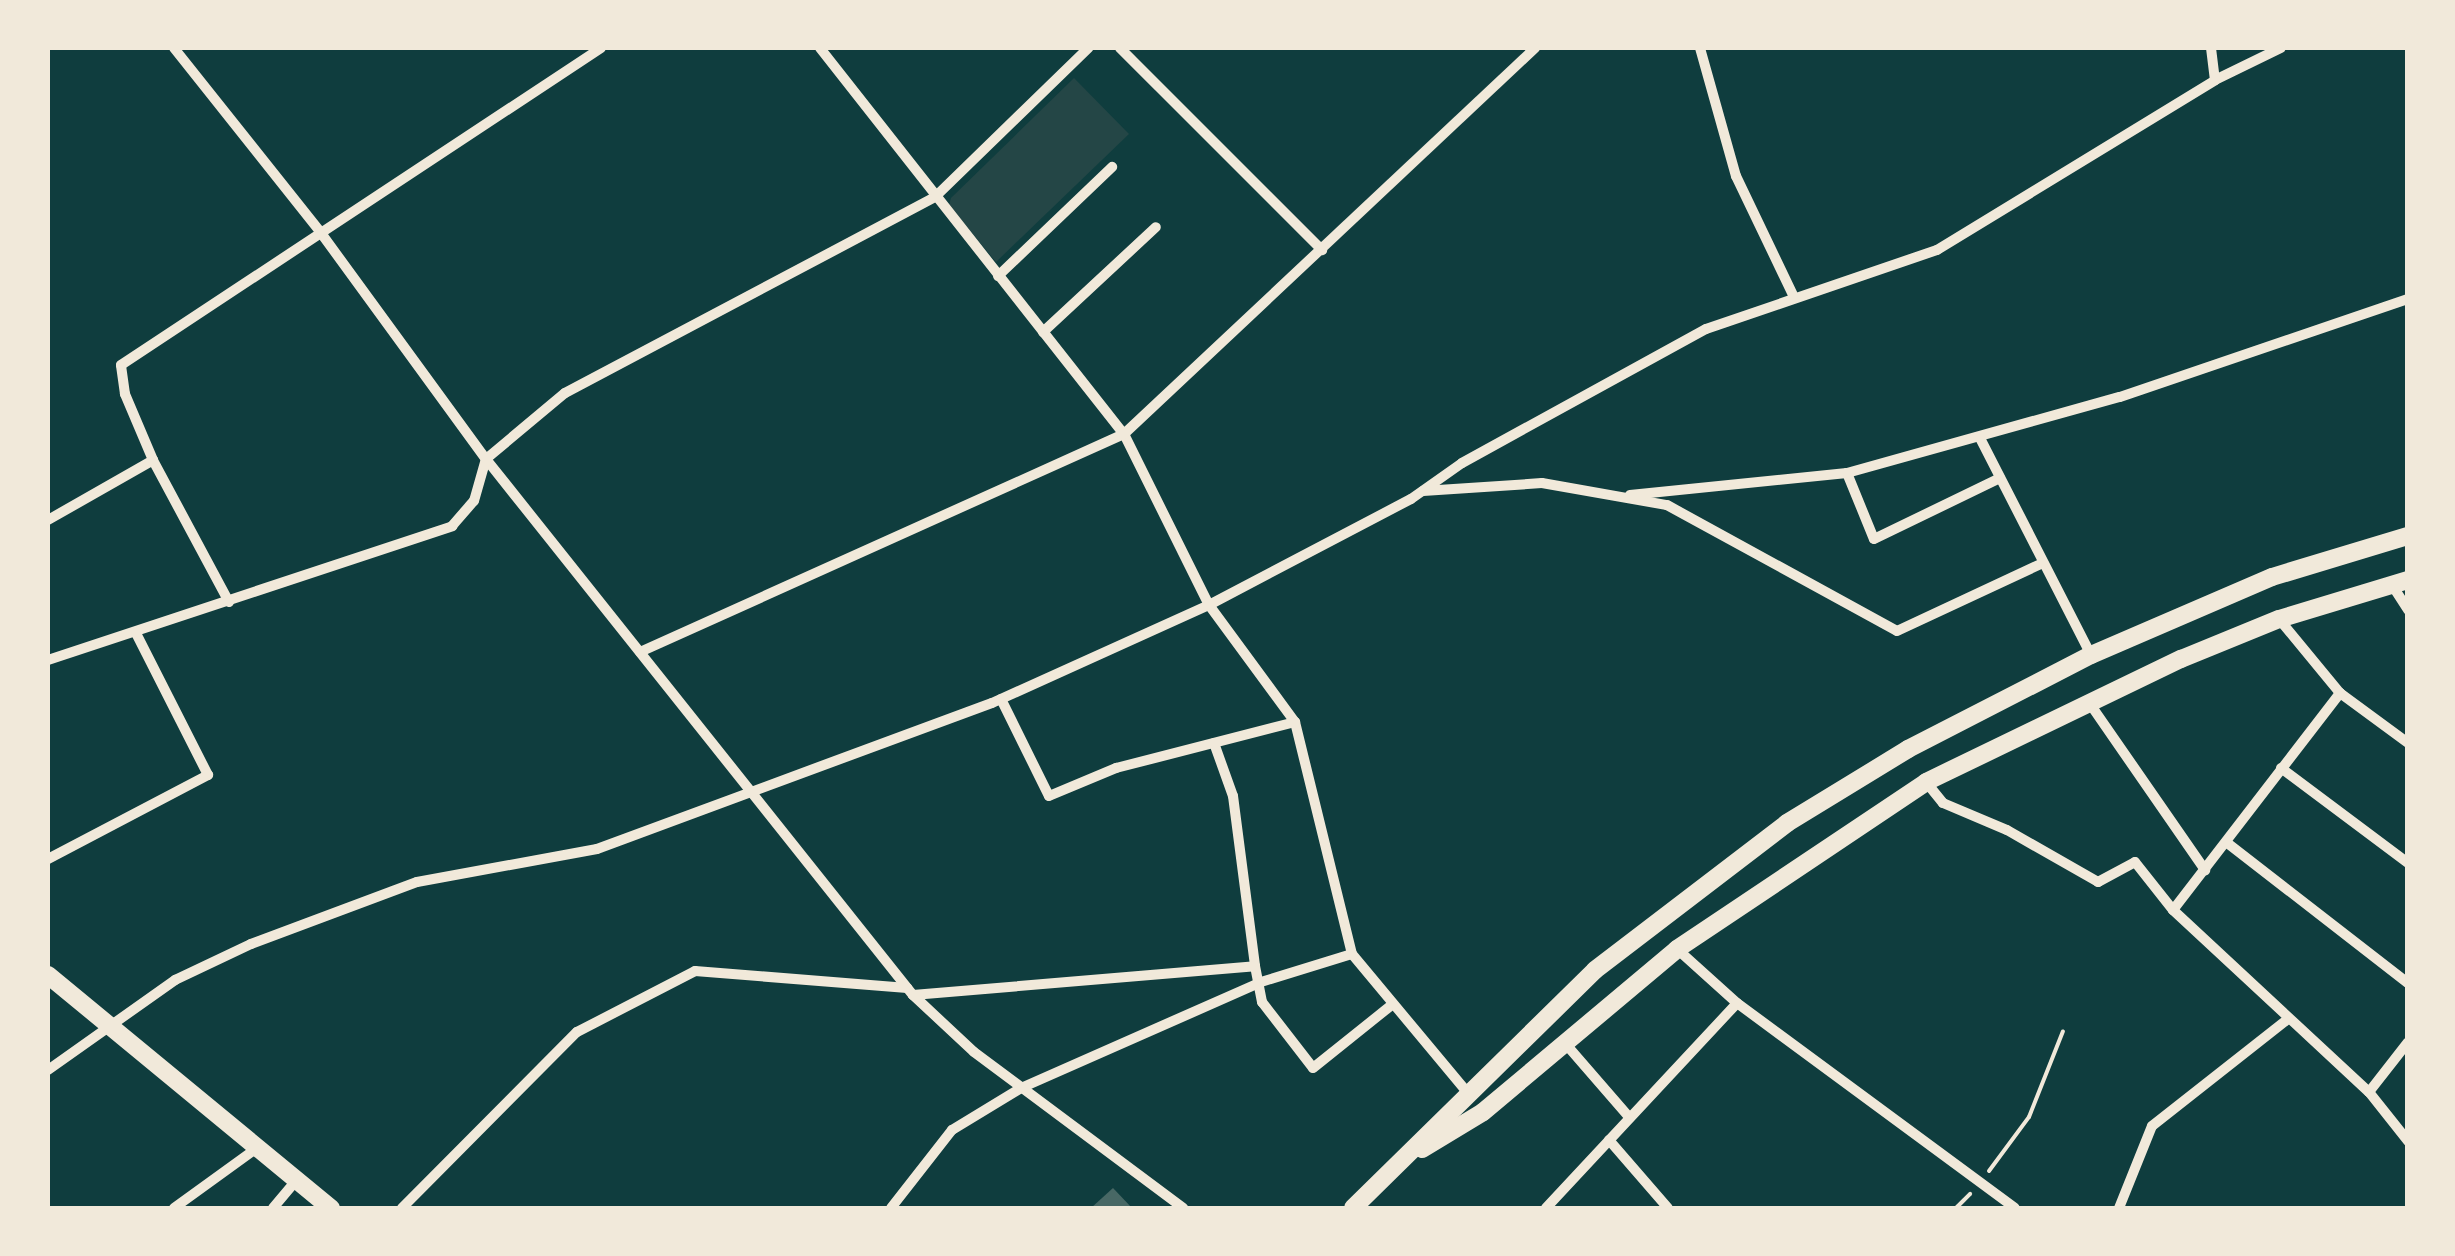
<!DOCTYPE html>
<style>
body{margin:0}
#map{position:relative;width:2455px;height:1256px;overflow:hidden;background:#0f3d3e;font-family:Barlow,sans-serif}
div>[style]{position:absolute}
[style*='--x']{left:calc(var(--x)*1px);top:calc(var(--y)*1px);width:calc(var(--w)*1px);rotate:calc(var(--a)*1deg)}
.green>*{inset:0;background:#244646}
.building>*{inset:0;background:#486865}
.path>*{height:4px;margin:-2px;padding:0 2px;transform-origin:2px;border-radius:2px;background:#f1e9da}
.minor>*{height:10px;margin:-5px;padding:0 5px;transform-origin:5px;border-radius:5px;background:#f1e9da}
.primary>*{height:18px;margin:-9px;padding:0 9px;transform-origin:9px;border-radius:9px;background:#f1e9da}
span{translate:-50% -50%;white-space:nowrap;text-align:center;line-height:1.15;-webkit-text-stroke:10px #f1e9da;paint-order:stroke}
.frame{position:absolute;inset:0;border:50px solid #f1e9da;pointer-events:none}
</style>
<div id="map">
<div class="green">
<i style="clip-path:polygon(1074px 78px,1129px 134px,996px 262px,949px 205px,951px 198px)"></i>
</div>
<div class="building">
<i style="clip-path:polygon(1113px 1188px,1132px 1208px,1091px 1208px)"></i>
</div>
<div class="path">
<i style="--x:1989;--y:1171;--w:67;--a:-53.5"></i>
<i style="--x:2029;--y:1117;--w:92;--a:-68.4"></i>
<i style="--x:1956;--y:1208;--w:20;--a:-45"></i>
</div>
<div class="minor">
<i style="--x:174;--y:48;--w:236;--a:51.5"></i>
<i style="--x:321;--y:233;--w:280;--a:53.9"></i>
<i style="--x:486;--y:459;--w:685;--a:51.46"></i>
<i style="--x:913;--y:995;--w:83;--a:43.1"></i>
<i style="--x:974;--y:1052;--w:261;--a:36.7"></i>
<i style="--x:820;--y:48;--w:491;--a:51.8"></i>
<i style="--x:1124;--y:434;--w:191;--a:63.6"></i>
<i style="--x:1209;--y:605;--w:145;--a:53.7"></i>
<i style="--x:1295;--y:722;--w:239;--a:76.2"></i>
<i style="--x:1352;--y:954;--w:178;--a:50.2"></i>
<i style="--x:1120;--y:48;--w:286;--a:45"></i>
<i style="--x:1700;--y:48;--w:133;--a:74.3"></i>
<i style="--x:1736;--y:176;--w:134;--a:64.4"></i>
<i style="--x:2211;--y:48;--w:32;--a:83"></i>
<i style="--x:998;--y:276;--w:158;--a:-43.7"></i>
<i style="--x:1043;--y:332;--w:154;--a:-42.9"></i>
<i style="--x:1980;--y:438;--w:244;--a:62.9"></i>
<i style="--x:1847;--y:473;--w:71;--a:67.8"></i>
<i style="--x:1874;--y:539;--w:140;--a:-25.8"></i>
<i style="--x:1423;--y:491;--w:119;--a:-3.8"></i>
<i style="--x:1542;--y:483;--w:127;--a:10"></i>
<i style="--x:1667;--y:505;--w:262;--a:28.7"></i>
<i style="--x:1897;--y:631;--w:161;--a:-25"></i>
<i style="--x:1630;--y:495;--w:218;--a:-5.8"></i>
<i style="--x:1847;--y:473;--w:283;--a:-15.6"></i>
<i style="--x:2120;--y:397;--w:304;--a:-18.8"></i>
<i style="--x:48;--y:520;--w:121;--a:-29.7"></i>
<i style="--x:2392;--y:585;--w:30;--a:57"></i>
<i style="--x:229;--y:602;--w:161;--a:-118.2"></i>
<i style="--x:153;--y:460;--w:72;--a:-113"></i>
<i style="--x:125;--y:394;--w:29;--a:-98"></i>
<i style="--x:121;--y:365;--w:575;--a:-33.44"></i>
<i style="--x:2279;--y:619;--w:96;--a:50.5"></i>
<i style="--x:2340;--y:693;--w:84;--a:36.3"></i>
<i style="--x:640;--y:652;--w:531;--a:-24.25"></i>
<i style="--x:1124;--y:434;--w:564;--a:-43.2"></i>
<i style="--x:48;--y:660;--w:426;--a:-18.3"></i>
<i style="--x:452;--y:526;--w:33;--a:-49"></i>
<i style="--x:474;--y:501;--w:44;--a:-74.1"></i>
<i style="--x:486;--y:459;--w:103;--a:-39.9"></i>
<i style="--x:565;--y:393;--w:419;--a:-27.9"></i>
<i style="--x:935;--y:197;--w:214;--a:-44.2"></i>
<i style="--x:1001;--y:699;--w:108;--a:63.7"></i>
<i style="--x:1049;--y:796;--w:73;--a:-22.7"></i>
<i style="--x:1116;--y:768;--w:185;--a:-14.4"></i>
<i style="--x:2088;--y:701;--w:206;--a:55.3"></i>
<i style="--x:1214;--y:743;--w:56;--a:70.3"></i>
<i style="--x:1233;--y:796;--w:171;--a:82.6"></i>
<i style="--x:2281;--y:768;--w:159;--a:36.8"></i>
<i style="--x:1926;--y:782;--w:27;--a:51"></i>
<i style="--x:1943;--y:803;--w:69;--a:22.9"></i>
<i style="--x:2007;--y:830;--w:105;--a:29.7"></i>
<i style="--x:2098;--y:882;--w:42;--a:-28.4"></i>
<i style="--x:2135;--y:862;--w:61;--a:51.6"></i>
<i style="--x:2173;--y:910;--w:267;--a:42.9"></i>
<i style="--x:2369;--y:1092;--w:63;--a:51.5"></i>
<i style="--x:2226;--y:842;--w:230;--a:37.8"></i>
<i style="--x:48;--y:859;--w:181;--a:-27.7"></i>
<i style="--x:208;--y:775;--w:159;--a:-116.9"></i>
<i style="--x:2173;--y:910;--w:274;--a:-52.4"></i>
<i style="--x:1677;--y:949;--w:81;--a:42"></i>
<i style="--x:1737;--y:1003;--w:345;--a:36.4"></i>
<i style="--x:913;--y:995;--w:343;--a:-4.8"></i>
<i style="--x:1255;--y:966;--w:37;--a:79"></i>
<i style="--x:1262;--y:1002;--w:83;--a:52.3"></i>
<i style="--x:1313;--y:1068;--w:102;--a:-38.7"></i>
<i style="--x:1564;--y:1042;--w:99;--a:49.1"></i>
<i style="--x:48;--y:1070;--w:156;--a:-35.3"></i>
<i style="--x:175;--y:980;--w:84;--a:-25.3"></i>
<i style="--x:251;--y:944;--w:177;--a:-20.5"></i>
<i style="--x:417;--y:882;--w:183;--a:-10.4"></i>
<i style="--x:597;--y:849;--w:421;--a:-20.3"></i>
<i style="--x:992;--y:703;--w:238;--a:-24.3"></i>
<i style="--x:1209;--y:605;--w:228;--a:-27.7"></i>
<i style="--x:1411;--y:499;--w:62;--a:-35.2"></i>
<i style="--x:1462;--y:463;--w:278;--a:-28.8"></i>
<i style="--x:1706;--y:329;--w:244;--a:-18.9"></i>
<i style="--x:1937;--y:250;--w:326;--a:-31.4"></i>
<i style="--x:2215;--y:80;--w:73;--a:-25.9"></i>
<i style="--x:2369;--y:1092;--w:63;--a:-52"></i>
<i style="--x:1609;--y:1140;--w:90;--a:49.1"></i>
<i style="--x:174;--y:1208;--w:102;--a:-35.9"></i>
<i style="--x:273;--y:1208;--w:35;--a:-50"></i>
<i style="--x:402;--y:1208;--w:248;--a:-45.2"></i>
<i style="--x:577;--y:1032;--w:133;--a:-27.3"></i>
<i style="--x:695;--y:971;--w:213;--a:4.6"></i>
<i style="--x:891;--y:1208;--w:99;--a:-52"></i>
<i style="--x:952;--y:1130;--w:81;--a:-31.3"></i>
<i style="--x:1021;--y:1088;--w:262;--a:-23.8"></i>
<i style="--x:1261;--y:982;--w:95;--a:-17.1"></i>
<i style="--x:1546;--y:1208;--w:280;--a:-47"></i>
<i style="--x:2119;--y:1208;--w:88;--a:-68.1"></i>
<i style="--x:2152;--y:1126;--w:174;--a:-38.2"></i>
</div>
<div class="primary">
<i style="--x:48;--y:975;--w:367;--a:39.5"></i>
<i style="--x:1422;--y:1149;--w:71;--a:-31.2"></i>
<i style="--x:1483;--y:1112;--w:253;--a:-40"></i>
<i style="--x:1677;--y:949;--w:300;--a:-33.8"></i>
<i style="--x:1926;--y:782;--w:283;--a:-25.8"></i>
<i style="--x:2181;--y:659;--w:106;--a:-22.2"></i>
<i style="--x:2279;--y:619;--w:135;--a:-16.8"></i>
<i style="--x:1353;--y:1208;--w:339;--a:-44.5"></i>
<i style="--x:1595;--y:970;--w:242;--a:-37.4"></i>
<i style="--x:1787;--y:823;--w:142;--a:-31.4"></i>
<i style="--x:1908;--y:749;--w:206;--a:-27.2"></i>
<i style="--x:2091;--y:655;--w:197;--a:-23.3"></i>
<i style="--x:2272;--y:577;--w:142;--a:-16.8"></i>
</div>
<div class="frame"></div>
</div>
